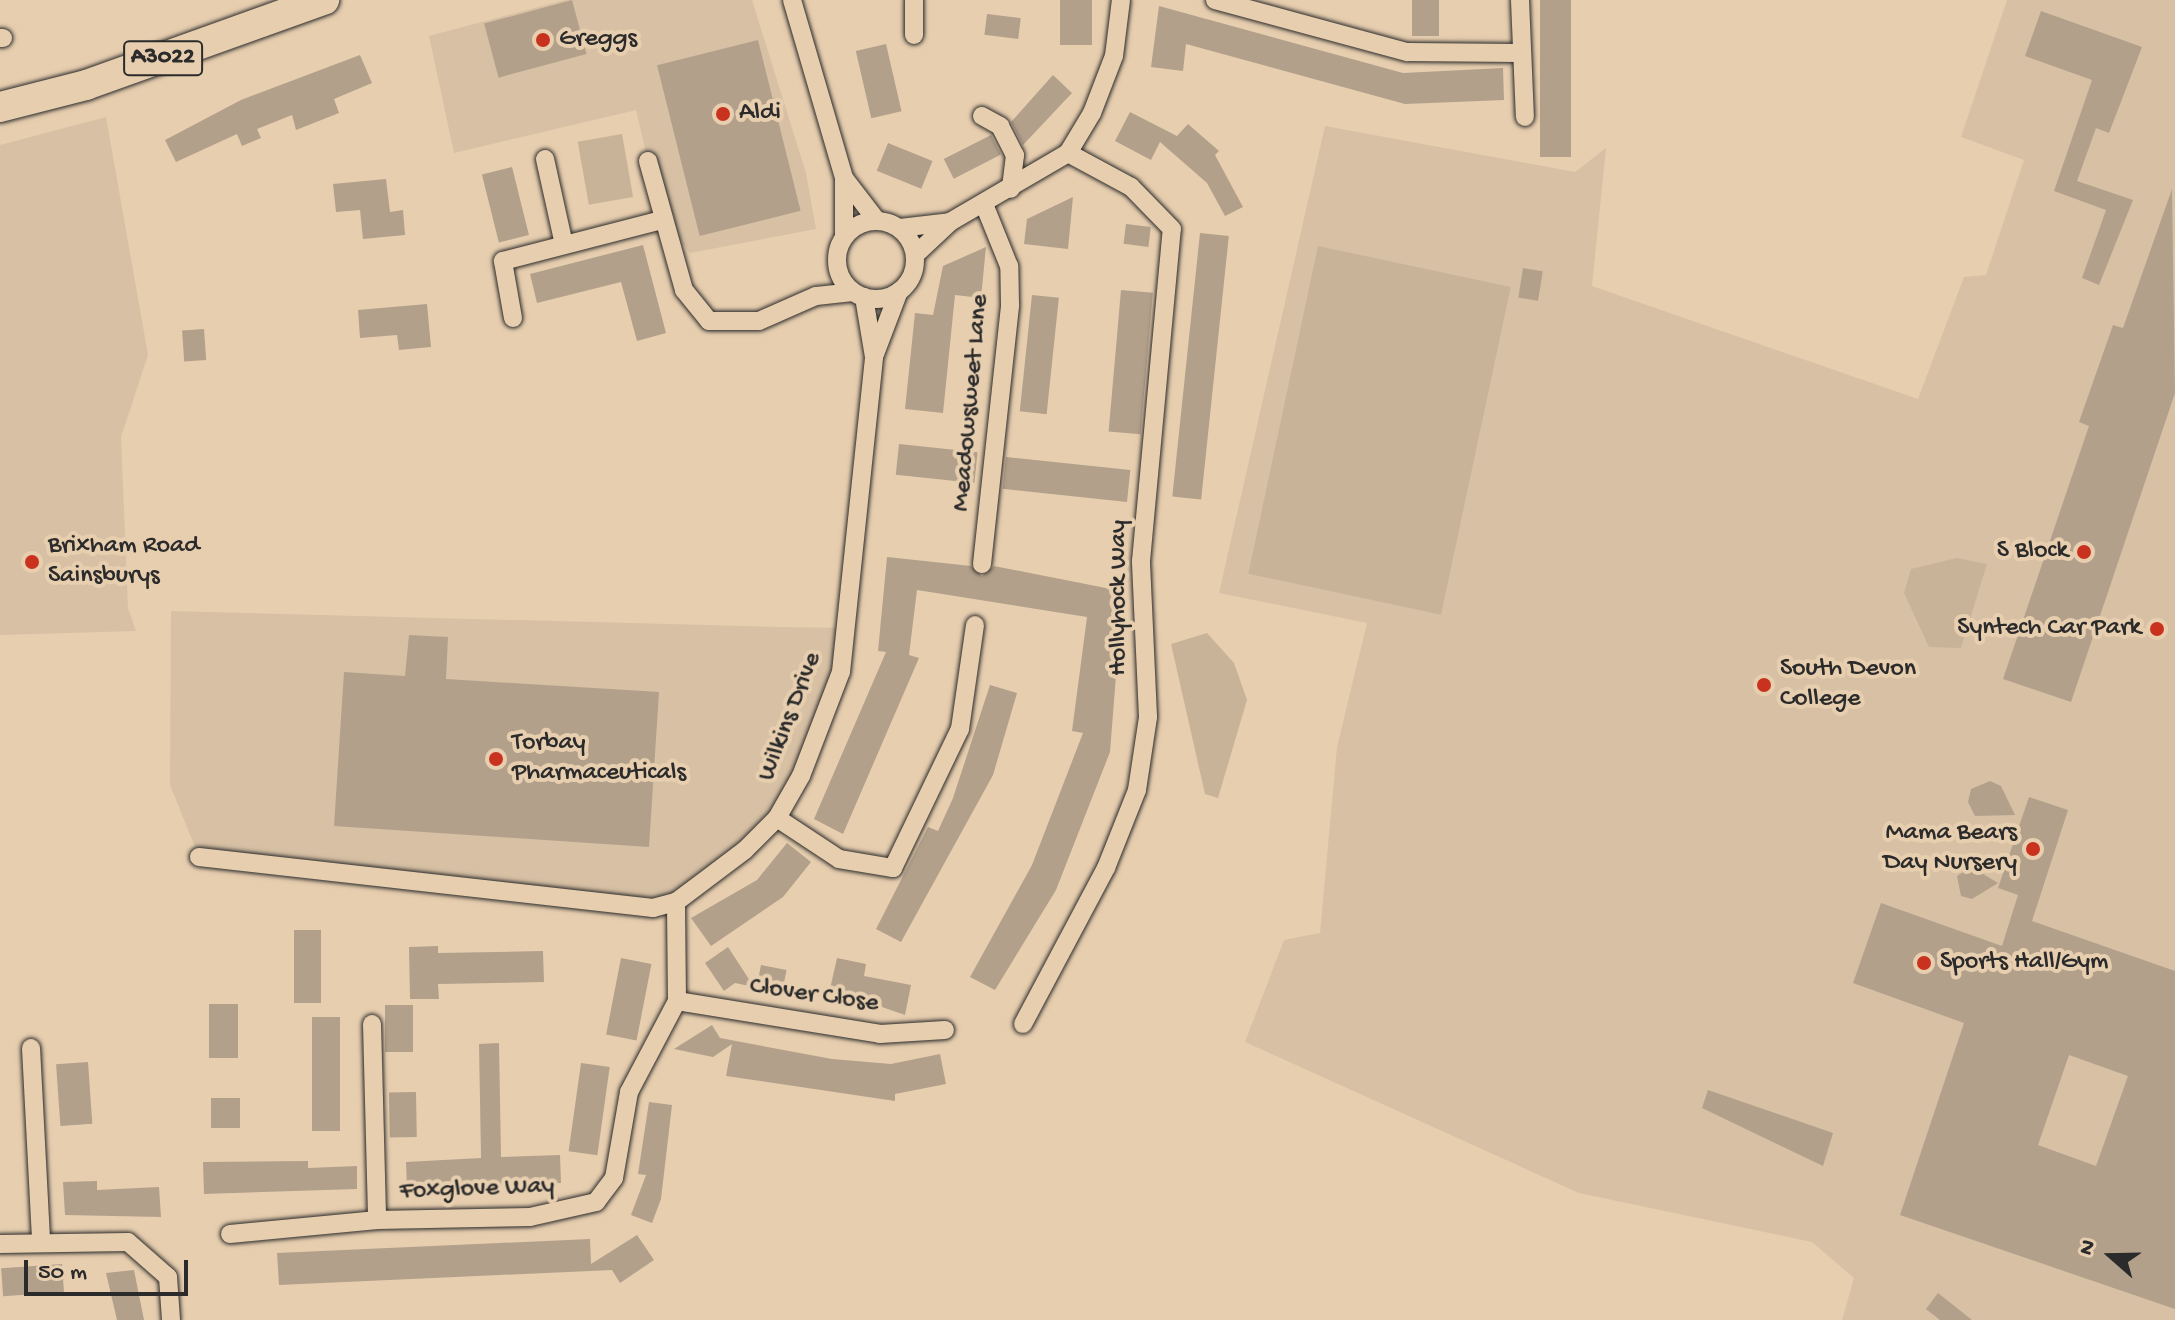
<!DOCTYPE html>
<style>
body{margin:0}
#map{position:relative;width:2175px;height:1320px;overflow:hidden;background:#e7ceaf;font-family:"Gochi Hand",sans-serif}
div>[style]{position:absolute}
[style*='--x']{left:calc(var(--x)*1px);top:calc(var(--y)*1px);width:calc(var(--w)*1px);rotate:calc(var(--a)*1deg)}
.built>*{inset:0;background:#d7c0a4}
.green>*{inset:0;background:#c8b399;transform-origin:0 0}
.building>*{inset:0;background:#b2a08b;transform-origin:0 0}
.roads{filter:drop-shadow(0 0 2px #2b2b2b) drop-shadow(0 0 2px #2b2b2b)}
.street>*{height:18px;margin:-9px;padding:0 9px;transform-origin:9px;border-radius:9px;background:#e7ceaf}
.street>.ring{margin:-9px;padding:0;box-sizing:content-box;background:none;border:18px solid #e7ceaf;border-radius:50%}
.primary>*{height:30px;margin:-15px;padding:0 15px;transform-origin:15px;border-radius:15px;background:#e7ceaf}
.dots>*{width:22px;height:22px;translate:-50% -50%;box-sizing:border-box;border:4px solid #e7ceaf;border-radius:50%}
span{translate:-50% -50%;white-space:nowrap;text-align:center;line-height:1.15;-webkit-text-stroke:8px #e7ceaf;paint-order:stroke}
.shield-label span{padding:2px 6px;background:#e7ceaf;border:2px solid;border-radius:6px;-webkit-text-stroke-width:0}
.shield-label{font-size:24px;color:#2b2b2b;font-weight:700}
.poi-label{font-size:26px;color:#2b2b2b}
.left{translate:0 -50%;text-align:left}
.right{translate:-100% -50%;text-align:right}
.street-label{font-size:26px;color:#2b2b2b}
.north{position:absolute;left:2071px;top:1216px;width:80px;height:80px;-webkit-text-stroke:6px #e7ceaf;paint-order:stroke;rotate:290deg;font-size:22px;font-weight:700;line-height:32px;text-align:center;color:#2b2b2b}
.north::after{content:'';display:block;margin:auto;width:28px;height:36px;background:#2b2b2b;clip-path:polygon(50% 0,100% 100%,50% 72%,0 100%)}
.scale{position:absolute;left:24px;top:1260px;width:164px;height:36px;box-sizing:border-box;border:4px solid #2b2b2b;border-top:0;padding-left:10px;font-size:24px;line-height:28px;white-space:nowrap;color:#2b2b2b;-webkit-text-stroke:6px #e7ceaf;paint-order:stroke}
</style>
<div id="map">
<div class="built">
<i style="clip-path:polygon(565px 0,752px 0,806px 173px,816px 229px,690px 253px,662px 220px,636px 110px,454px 153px,429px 36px)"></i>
<i style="clip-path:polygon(2007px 0,2175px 0,2175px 1320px,1842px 1320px,1854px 1278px,1812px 1242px,1579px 1193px,1245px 1042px,1284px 940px,1320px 933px,1337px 747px,1367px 623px,1219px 593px,1325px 126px,1575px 172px,1606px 148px,1592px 286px,1918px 399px,1964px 277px,1986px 275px,2024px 160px,1961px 137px)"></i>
<i style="clip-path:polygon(106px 117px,148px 355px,121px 437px,128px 608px,136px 631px,0 635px,0 145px)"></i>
<i style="clip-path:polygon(171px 611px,779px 627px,850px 628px,777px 818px,676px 902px,199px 857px,170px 785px)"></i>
</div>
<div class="green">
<i style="left:622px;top:134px;width:64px;height:45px;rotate:80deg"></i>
<i style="left:1318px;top:246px;width:197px;height:335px;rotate:12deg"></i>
<i style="clip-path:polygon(1957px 558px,1987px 564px,1961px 648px,1929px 647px,1904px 593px,1911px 569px)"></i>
<i style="clip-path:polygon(1207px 633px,1234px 663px,1247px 700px,1218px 798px,1205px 794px,1171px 644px)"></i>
</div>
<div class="building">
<i style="left:572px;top:0;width:56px;height:91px;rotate:75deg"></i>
<i style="left:1060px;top:0;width:32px;height:45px"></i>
<i style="left:1412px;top:0;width:27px;height:36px"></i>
<i style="left:1540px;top:0;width:31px;height:157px"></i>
<i style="clip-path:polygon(1159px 6px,1403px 73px,1503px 68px,1504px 100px,1405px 104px,1186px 44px,1183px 71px,1151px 67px)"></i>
<i style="clip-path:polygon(2041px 11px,2142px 47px,2109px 133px,2096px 128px,2077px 181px,2133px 200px,2099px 285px,2082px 278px,2106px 210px,2054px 191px,2092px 80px,2025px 56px)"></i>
<i style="left:987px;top:14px;width:34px;height:21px;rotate:7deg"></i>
<i style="left:758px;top:40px;width:176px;height:104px;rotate:76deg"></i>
<i style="left:886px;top:44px;width:69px;height:31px;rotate:77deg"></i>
<i style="clip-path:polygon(360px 55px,372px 83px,334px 99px,339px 113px,296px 130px,292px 115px,257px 129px,261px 138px,242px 146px,237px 134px,176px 162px,165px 140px,241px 100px)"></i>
<i style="clip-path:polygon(1053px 75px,1072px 93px,1023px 145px,1011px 122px)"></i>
<i style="clip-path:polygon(1130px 112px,1177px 136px,1188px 124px,1219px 151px,1215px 155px,1243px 207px,1225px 216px,1207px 183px,1160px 142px,1151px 160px,1115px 141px)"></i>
<i style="left:991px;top:135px;width:22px;height:53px;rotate:63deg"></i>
<i style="left:888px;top:143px;width:48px;height:30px;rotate:22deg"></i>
<i style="left:512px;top:167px;width:70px;height:31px;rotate:76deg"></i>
<i style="clip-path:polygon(386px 179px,390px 212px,403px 210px,405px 235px,363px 239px,360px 210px,336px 212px,333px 184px)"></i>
<i style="clip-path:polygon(2172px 189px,2175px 393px,2071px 702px,2003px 679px,2089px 426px,2079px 422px,2113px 325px,2123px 328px)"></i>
<i style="clip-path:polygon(1073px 197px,1068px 249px,1024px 244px,1027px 219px)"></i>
<i style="left:1126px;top:224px;width:25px;height:20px;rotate:7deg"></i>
<i style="left:1200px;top:233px;width:29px;height:265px;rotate:6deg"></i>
<i style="clip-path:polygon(643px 245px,666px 333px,637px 341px,621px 282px,537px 303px,530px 274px)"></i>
<i style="clip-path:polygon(986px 247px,981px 298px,955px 295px,943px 413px,905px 409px,915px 313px,933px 315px,943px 266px)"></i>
<i style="left:1523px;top:268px;width:20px;height:30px;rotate:9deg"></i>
<i style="left:1121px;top:290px;width:32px;height:142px;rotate:5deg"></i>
<i style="left:1032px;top:295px;width:27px;height:117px;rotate:6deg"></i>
<i style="clip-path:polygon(427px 304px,431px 347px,399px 350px,397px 335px,360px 338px,358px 310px)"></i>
<i style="left:204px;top:329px;width:31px;height:22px;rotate:86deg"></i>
<i style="left:899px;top:444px;width:79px;height:31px;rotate:6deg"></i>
<i style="left:1006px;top:457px;width:125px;height:32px;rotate:6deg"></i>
<i style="clip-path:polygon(887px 557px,971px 566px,982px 576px,994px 566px,1121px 591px,1110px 649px,1118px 650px,1110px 752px,1056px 890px,995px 990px,970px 977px,1032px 865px,1083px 733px,1072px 731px,1087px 617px,917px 590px,909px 655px,919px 658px,843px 834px,814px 819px,886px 652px,878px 651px)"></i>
<i style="clip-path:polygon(409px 635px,448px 637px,446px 679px,659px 692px,649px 847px,334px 826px,344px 672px,405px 676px)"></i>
<i style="clip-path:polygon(990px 685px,1017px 693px,993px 775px,901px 942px,876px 929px,928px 827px,938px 831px,953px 798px)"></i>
<i style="clip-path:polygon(1990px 781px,2001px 786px,2015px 815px,1975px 816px,1968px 802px,1971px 789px)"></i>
<i style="clip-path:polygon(evenodd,2029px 797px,2068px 810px,2032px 921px,2175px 971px,2175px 1309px,1900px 1215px,1964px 1023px,1853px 983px,1881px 903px,2002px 946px,2018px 895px,1998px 888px,2029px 797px,2069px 1055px,2128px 1076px,2096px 1166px,2038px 1145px,2069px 1055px)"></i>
<i style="clip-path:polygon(787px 843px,811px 862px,783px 897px,711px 946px,691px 918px,757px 880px)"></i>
<i style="clip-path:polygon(1968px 869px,1975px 869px,1998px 883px,1972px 899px,1961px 896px,1957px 876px)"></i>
<i style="left:294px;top:930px;width:27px;height:73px"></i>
<i style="clip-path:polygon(438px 946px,438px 953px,543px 951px,544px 982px,438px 984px,439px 999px,410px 999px,409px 947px)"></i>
<i style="clip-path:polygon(728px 947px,754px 987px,735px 983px,724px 991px,705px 963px)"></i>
<i style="left:621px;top:958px;width:31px;height:78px;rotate:11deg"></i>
<i style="clip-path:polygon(837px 958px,866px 964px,864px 976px,911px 985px,905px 1015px,830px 989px)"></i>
<i style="left:761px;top:965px;width:26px;height:22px;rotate:11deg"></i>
<i style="left:209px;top:1004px;width:29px;height:54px"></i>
<i style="left:385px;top:1005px;width:28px;height:47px"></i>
<i style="left:312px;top:1017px;width:28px;height:114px"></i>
<i style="clip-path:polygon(712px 1025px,720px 1038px,832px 1059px,891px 1064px,940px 1054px,946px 1084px,895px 1094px,895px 1101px,726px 1076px,732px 1044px,713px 1057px,674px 1049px)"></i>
<i style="clip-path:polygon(499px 1043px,501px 1157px,560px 1155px,561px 1183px,407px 1190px,406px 1162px,481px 1158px,479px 1044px)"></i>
<i style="left:88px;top:1062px;width:62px;height:32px;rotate:86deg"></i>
<i style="left:581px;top:1063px;width:29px;height:89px;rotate:8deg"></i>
<i style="clip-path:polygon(1708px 1090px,1833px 1133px,1823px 1166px,1702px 1108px)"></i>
<i style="left:416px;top:1092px;width:45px;height:27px;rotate:89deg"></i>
<i style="left:211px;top:1098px;width:29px;height:30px"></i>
<i style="clip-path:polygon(649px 1102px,672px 1105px,661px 1199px,652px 1223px,631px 1215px,646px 1175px,638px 1174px)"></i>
<i style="clip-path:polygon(308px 1161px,308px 1168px,357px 1166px,357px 1189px,204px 1194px,203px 1162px)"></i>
<i style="clip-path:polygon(97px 1181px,97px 1190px,159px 1187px,161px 1217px,65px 1215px,63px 1182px)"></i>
<i style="clip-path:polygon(637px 1235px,654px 1260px,620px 1283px,612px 1270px,279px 1285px,277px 1253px,590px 1239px,591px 1264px)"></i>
<i style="left:62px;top:1264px;width:28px;height:61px;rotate:86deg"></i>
<i style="clip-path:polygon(134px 1270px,144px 1320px,117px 1320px,106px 1273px)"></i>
<i style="clip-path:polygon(1938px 1293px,1972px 1320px,1940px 1320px,1926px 1309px)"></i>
</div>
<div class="roads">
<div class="street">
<i style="--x:792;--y:0;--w:185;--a:73.7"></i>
<i style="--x:844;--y:178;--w:54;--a:52.5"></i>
<i style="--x:1215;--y:0;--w:199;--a:15.2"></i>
<i style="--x:1407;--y:52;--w:112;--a:0.5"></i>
<i style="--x:1520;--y:0;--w:117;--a:87.6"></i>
<i style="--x:914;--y:35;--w:35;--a:-90"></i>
<i style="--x:0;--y:38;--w:3;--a:0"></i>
<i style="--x:982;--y:116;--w:21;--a:29"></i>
<i style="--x:1000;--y:126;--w:33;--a:63"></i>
<i style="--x:1015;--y:155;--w:34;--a:97"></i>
<i style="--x:545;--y:159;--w:88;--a:77.5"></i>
<i style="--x:648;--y:161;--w:134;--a:74.4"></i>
<i style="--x:684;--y:290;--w:40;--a:51"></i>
<i style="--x:709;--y:321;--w:50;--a:0"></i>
<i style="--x:759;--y:321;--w:62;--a:-23.7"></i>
<i style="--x:816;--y:296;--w:37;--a:-6"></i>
<i style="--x:844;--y:178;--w:59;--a:90"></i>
<i class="ring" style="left:837px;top:221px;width:60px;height:60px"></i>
<i style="--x:900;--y:228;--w:50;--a:-6.8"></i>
<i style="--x:915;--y:255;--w:48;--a:-43.3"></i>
<i style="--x:950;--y:222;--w:137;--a:-30.3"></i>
<i style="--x:1068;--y:153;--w:47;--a:-59"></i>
<i style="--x:1092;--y:113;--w:61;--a:-68.9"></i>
<i style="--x:1114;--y:56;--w:56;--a:-82.9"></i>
<i style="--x:513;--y:318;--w:58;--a:-100"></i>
<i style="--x:503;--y:261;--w:164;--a:-14.5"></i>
<i style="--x:875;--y:354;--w:67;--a:-69.1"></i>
<i style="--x:982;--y:564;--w:261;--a:-83.8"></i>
<i style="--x:1010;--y:305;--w:39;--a:-91"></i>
<i style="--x:1009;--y:266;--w:67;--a:-112"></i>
<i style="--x:777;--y:818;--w:74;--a:33.5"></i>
<i style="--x:839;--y:859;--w:55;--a:9.5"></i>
<i style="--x:893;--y:868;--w:154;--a:-64.3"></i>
<i style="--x:960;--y:729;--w:105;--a:-81.8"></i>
<i style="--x:199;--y:857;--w:457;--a:6.4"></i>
<i style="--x:653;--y:908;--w:24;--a:-15"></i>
<i style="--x:676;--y:902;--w:86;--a:-37"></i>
<i style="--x:745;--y:850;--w:45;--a:-45"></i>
<i style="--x:777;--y:818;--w:48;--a:-60.3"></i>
<i style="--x:801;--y:776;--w:111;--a:-69"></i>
<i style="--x:841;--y:672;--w:317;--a:-84"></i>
<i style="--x:874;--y:357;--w:61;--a:-99.5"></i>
<i style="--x:677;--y:1001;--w:206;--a:9.2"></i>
<i style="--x:880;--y:1034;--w:65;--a:-3.5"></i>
<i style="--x:372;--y:1024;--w:196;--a:88.5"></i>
<i style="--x:1023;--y:1024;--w:177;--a:-62"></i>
<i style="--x:1106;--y:868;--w:84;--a:-68.3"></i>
<i style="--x:1137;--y:790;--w:74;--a:-81.4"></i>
<i style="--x:1148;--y:717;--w:156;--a:-92.6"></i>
<i style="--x:1141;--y:561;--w:333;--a:-84.7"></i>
<i style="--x:1172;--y:229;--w:59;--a:-134.3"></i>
<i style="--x:1131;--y:187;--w:72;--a:-151.6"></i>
<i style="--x:31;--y:1048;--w:192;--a:87"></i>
<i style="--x:230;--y:1234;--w:148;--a:-5.4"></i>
<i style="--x:377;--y:1220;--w:153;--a:-1.1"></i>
<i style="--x:530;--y:1217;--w:68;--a:-12.8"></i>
<i style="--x:596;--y:1202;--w:30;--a:-53"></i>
<i style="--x:614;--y:1178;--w:87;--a:-80.1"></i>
<i style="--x:629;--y:1092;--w:103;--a:-62.2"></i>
<i style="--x:677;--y:1001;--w:99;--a:-90.6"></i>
<i style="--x:0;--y:1244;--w:128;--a:-0.9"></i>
<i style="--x:128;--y:1242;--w:53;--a:41.2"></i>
<i style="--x:168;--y:1277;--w:43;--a:86"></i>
</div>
<div class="primary">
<i style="--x:0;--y:107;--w:89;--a:-14.3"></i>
<i style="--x:86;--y:85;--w:253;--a:-19.7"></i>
</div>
</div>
<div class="dots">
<i style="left:543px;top:40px;background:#c8321e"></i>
<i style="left:723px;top:114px;background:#c8321e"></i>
<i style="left:2084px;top:552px;background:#c8321e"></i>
<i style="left:32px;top:562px;background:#c8321e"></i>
<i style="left:2157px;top:629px;background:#c8321e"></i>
<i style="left:1764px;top:685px;background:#c8321e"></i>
<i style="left:496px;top:759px;background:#c8321e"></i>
<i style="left:2033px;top:849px;background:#c8321e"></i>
<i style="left:1924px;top:963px;background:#c8321e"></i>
</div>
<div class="shield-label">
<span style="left:163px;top:58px">A3022</span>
</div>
<div class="poi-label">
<span class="left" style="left:559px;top:40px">Greggs</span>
<span class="left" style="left:739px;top:114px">Aldi</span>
<span class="left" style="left:48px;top:562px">Brixham Road<br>Sainsburys</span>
<span class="right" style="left:2068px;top:552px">S Block</span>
<span class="right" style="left:2141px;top:629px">Syntech Car Park</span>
<span class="left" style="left:1780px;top:685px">South Devon<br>College</span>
<span class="left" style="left:512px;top:759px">Torbay<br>Pharmaceuticals</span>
<span class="right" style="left:2017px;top:849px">Mama Bears<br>Day Nursery</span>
<span class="left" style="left:1940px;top:963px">Sports Hall/Gym</span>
</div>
<div class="street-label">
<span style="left:972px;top:403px;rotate:-85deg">Meadowsweet Lane</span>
<span style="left:1120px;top:598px;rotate:-90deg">Hollyhock Way</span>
<span style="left:791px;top:717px;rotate:-69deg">Wilkins Drive</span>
<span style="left:814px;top:996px;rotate:8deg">Clover Close</span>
<span style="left:477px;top:1190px;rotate:-2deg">Foxglove Way</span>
</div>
<div class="north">N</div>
<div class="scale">50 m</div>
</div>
